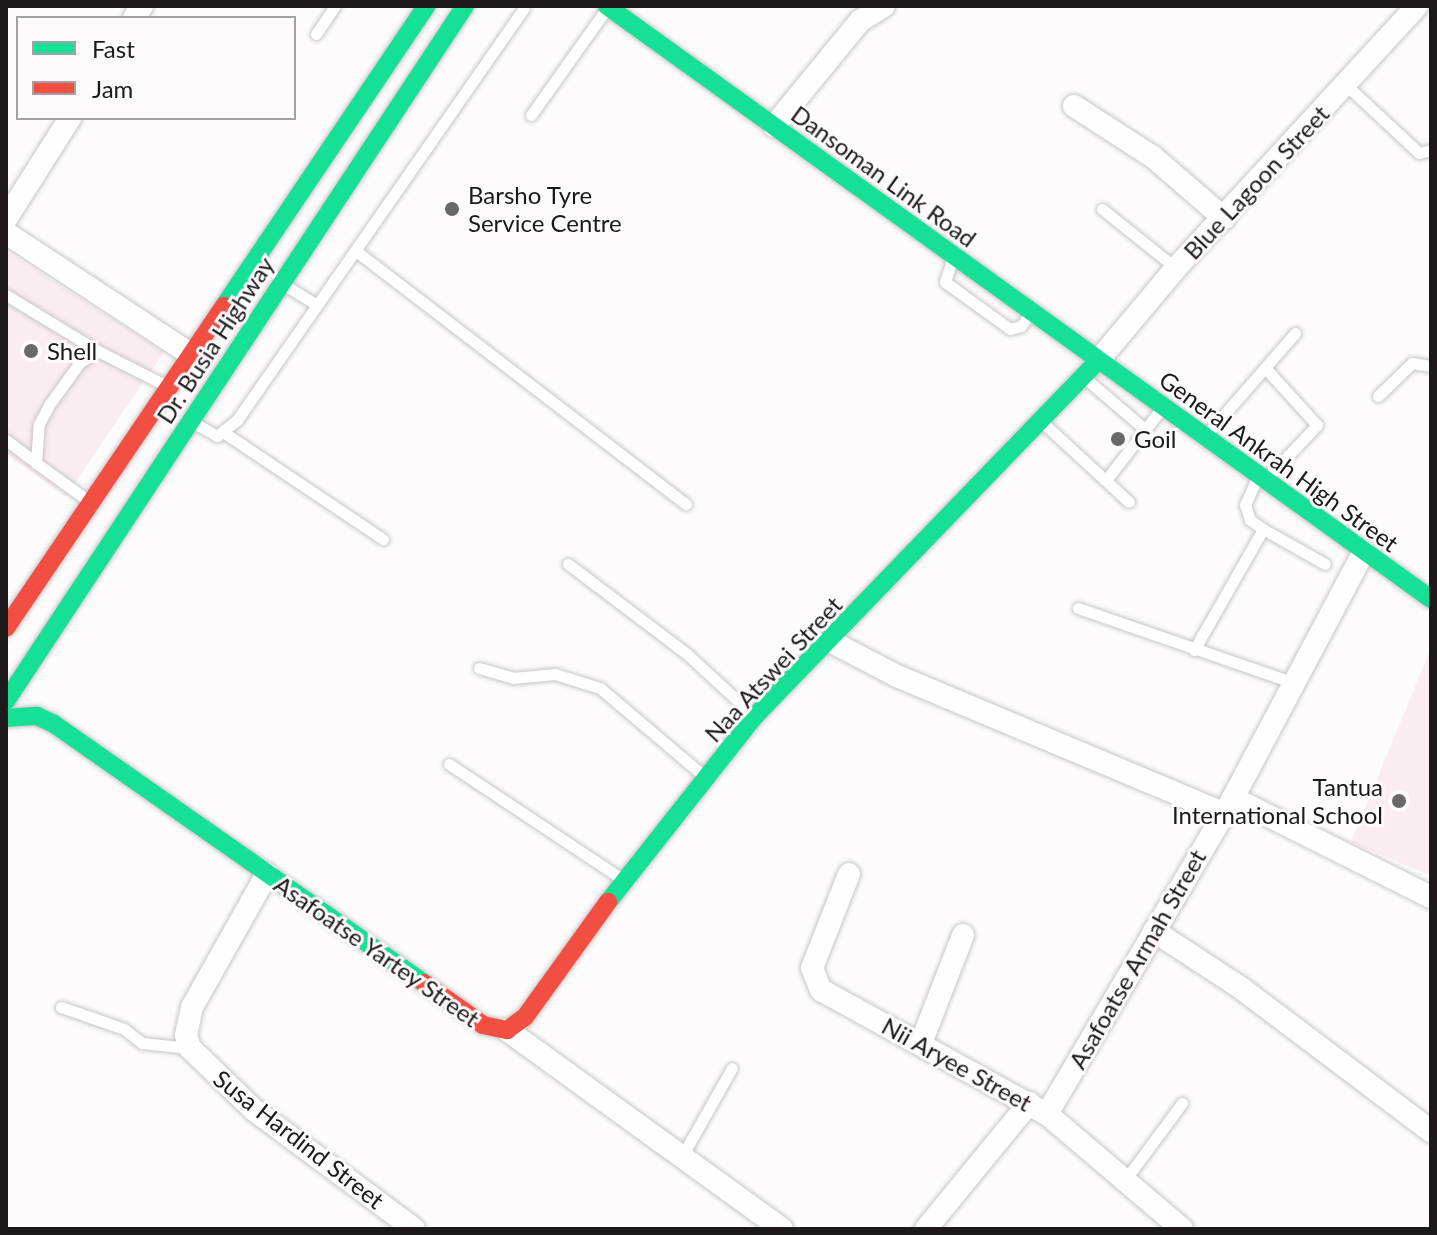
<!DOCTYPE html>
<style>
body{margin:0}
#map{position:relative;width:1437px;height:1235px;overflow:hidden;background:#fefbfc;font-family:Lato,sans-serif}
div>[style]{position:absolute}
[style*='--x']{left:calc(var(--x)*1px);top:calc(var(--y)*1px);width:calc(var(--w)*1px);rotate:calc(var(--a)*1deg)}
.built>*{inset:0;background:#f9edf2}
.roads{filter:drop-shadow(0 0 2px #c8c5c6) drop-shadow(0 0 2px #c8c5c6)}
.lane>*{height:11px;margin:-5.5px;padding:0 5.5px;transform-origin:5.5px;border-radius:5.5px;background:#fffeff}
.street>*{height:22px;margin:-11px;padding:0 11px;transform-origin:11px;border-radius:11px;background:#fffeff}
.fast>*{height:18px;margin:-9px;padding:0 9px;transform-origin:9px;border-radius:9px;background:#16e098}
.jam>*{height:18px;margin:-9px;padding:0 9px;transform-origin:9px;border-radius:9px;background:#f24e42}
.dots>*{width:22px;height:22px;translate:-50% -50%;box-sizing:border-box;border:4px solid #fffafc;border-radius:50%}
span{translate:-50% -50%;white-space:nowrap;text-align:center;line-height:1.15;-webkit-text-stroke:6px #fffafc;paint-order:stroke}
.street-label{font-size:24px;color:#1d191b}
.poi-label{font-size:24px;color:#1d191b}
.left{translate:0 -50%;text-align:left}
.right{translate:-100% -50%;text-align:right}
.frame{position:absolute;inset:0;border:8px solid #1d191b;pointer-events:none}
.legend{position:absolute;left:16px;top:16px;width:280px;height:104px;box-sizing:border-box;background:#fffafc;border:2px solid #a5a0a2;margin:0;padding:10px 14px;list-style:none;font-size:24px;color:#1d191b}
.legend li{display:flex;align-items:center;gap:16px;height:40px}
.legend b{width:40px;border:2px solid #a5a0a2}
</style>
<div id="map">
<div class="built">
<i style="clip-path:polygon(6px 251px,164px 352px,66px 496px,6px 454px)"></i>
<i style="clip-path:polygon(1431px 648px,1431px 876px,1351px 842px)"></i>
</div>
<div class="roads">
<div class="lane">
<i style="--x:316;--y:34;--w:34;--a:-56"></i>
<i style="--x:1345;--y:84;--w:101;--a:43"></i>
<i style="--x:1419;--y:153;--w:12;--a:-14"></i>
<i style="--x:531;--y:115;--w:123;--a:-54.6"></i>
<i style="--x:1102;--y:209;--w:95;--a:38.6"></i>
<i style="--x:356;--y:251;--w:416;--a:37.5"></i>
<i style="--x:953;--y:256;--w:27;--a:107"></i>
<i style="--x:945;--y:282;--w:80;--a:35.9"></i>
<i style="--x:1010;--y:329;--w:11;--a:-15"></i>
<i style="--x:1021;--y:326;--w:15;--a:-53"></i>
<i style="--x:288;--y:287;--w:34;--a:32"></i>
<i style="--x:6;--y:295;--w:108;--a:31.3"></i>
<i style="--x:1086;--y:379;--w:79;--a:40.4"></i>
<i style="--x:1378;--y:396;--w:47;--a:-44.1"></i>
<i style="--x:1412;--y:363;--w:19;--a:9"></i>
<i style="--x:1042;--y:422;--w:118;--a:42.6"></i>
<i style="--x:198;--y:425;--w:22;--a:30"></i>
<i style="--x:217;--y:436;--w:26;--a:-39"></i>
<i style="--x:237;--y:420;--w:502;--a:-55.14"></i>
<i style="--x:226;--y:434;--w:189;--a:33.8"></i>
<i style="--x:1207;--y:434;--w:134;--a:-48.9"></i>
<i style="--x:6;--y:440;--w:38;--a:37"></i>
<i style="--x:1106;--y:480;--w:91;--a:-52.1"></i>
<i style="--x:1265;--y:480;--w:76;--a:-46.6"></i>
<i style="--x:1317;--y:425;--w:76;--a:-132.3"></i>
<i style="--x:86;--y:499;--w:62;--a:-144.2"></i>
<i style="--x:36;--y:463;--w:39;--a:-86"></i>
<i style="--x:39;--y:424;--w:21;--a:-62"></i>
<i style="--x:49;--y:405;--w:53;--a:-54.2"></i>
<i style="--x:80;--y:362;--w:21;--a:-31"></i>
<i style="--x:98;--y:351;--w:71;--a:26.9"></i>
<i style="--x:1263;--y:529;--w:71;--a:29.4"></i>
<i style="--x:568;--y:564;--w:149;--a:37.1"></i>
<i style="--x:687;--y:654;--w:90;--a:42.7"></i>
<i style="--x:1078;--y:608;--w:229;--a:19.1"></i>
<i style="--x:1194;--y:650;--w:139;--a:-60.3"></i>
<i style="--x:1263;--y:529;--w:16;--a:-145"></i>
<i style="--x:1250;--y:520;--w:16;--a:-108"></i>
<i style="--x:1245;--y:505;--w:32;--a:-66"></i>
<i style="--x:479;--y:668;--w:35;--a:16"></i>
<i style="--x:513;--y:678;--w:42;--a:-5.4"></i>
<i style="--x:555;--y:674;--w:47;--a:17.3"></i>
<i style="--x:600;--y:688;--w:138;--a:40.3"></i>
<i style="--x:449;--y:764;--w:208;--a:33.6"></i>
<i style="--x:61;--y:1007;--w:67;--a:19.2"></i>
<i style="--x:124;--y:1029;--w:23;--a:38"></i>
<i style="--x:142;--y:1043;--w:48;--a:5.9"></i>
<i style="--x:681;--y:1158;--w:103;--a:-60.5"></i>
<i style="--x:1125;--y:1180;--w:96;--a:-53.5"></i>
</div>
<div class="street">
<i style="--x:134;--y:18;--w:14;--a:-56"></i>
<i style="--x:1074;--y:106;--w:94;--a:32.8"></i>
<i style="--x:1153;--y:157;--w:94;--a:40.7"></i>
<i style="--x:774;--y:126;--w:136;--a:-50.7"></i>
<i style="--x:860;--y:21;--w:28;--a:-32"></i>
<i style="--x:6;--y:219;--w:120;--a:-57.6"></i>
<i style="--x:6;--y:233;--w:220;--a:33.3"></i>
<i style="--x:1098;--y:361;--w:121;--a:-50"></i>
<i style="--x:1176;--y:268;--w:356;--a:-47.4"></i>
<i style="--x:832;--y:642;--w:73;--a:27.6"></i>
<i style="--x:897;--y:676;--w:354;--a:22.8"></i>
<i style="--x:1233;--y:798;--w:221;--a:26.6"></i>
<i style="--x:267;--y:874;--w:153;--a:119.4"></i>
<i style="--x:192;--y:1007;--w:29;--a:102"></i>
<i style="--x:186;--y:1035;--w:14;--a:73"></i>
<i style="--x:190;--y:1048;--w:89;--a:44.1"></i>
<i style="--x:254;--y:1110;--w:199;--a:36.6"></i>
<i style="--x:849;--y:874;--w:101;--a:111.5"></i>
<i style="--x:812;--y:968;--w:24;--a:68"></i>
<i style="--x:821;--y:990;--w:258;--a:28.8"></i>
<i style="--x:1047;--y:1114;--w:177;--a:40.4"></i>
<i style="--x:1154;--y:931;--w:104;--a:33.2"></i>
<i style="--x:1241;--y:988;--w:238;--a:37"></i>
<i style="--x:507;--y:1030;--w:339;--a:35.9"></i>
<i style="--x:921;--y:1043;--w:116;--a:-68.7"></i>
<i style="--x:1047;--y:1114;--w:367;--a:-59.5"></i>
<i style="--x:1233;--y:798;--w:279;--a:-62"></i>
<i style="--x:926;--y:1229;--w:163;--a:-50.7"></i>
</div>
<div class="fast">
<i style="--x:607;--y:6;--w:1015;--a:35.74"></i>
<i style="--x:224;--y:306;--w:362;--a:-56"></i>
<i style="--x:6;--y:701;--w:833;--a:-56.56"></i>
<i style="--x:6;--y:718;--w:31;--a:-4"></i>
<i style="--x:37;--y:716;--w:19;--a:25"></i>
<i style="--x:54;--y:724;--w:452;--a:35"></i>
<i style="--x:608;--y:902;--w:237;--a:-51.7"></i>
<i style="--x:755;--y:716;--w:494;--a:-46"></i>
</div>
<div class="jam">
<i style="--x:6;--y:628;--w:389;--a:-55.9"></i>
<i style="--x:424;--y:983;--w:72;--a:35.4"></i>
<i style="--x:483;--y:1025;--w:25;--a:12"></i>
<i style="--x:507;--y:1030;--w:22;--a:-36"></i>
<i style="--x:525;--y:1017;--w:142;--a:-54.2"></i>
</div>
</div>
<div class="dots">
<i style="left:452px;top:209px;background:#6c686a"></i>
<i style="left:31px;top:351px;background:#6c686a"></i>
<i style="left:1118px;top:439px;background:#6c686a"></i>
<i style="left:1399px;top:801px;background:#6c686a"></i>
</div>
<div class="street-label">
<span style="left:884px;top:176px;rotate:36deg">Dansoman Link Road</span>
<span style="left:1256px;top:182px;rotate:-47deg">Blue Lagoon Street</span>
<span style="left:215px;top:340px;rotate:-57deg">Dr. Busia Highway</span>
<span style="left:1279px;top:461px;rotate:36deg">General Ankrah High Street</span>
<span style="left:773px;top:669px;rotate:-47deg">Naa Atswei Street</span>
<span style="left:377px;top:951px;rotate:35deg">Asafoatse Yartey Street</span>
<span style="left:1137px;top:959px;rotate:-60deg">Asafoatse Armah Street</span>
<span style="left:957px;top:1064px;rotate:29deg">Nii Aryee Street</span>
<span style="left:299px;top:1139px;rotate:38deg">Susa Hardind Street</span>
</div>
<div class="poi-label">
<span class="left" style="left:468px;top:209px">Barsho Tyre<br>Service Centre</span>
<span class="left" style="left:47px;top:351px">Shell</span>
<span class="left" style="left:1134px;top:439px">Goil</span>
<span class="right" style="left:1383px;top:801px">Tantua<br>International School</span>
</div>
<div class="frame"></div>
<ul class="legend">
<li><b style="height:10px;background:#16e098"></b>Fast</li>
<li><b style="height:10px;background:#f24e42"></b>Jam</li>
</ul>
</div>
